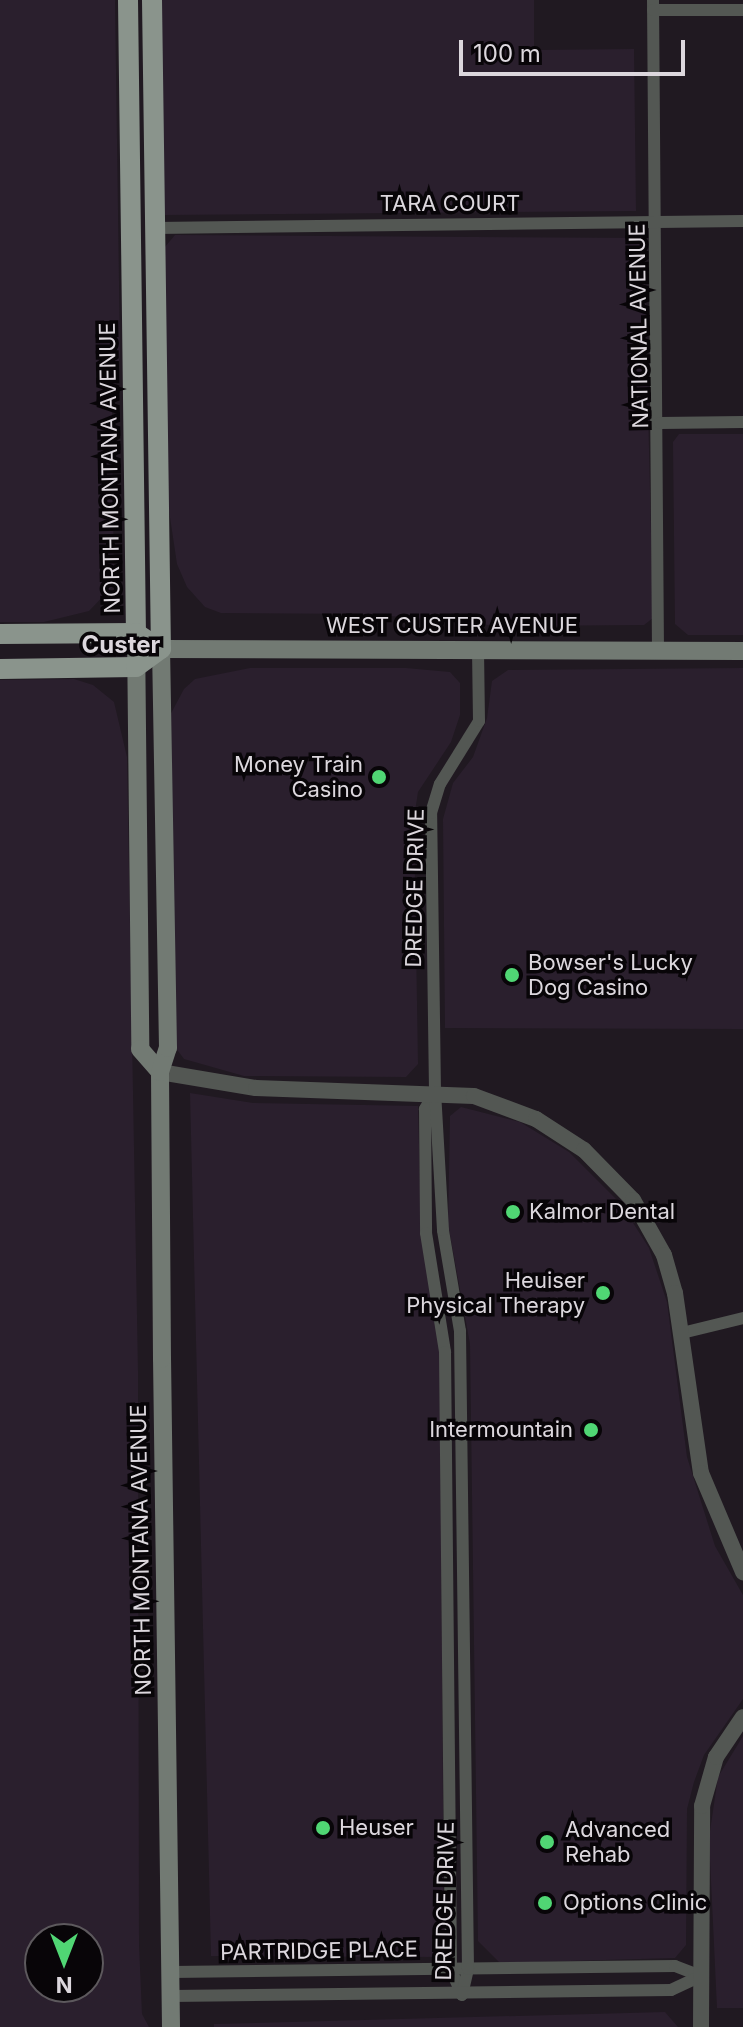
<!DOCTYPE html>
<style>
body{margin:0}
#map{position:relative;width:743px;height:2027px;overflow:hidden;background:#201921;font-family:Inter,sans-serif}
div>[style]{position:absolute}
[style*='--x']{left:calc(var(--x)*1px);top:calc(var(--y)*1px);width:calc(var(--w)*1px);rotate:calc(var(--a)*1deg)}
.built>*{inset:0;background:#2a1f2d}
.minor>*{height:12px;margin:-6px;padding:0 6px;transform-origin:6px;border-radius:6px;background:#535753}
.tertiary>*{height:16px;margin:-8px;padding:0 8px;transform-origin:8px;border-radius:8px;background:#535753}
.secondary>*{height:18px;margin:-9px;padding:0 9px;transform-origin:9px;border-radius:9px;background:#727a73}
.primary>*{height:20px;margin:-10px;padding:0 10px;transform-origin:10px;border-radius:10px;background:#8a948c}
.dots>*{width:22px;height:22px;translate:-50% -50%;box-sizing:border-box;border:4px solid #080508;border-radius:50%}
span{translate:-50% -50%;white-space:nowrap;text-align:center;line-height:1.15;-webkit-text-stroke:7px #080508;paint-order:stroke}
.street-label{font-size:22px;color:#dcd7dd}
.poi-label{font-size:22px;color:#dcd7dd}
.right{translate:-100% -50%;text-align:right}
.left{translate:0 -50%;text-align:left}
.neighbourhood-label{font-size:24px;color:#dcd7dd;font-weight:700}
.north{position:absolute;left:24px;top:1923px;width:80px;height:80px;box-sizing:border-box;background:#080508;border:2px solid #5d595d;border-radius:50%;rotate:180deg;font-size:22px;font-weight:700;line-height:32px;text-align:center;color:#dcd7dd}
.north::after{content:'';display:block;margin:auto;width:28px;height:36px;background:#50d674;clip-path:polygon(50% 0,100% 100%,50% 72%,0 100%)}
.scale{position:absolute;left:459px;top:40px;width:226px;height:36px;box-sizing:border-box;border:4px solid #dcd7dd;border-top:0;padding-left:10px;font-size:24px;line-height:28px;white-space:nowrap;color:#dcd7dd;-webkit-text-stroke:6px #080508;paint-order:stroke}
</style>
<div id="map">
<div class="built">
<i style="clip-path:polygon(0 0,115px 0,120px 353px,112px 413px,114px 585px,89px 611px,44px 622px,0 622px)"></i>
<i style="clip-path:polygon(160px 0,534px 0,534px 50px,634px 49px,636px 211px,163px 215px)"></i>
<i style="clip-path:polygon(175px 235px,644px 238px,653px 618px,644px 625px,500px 626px,368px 614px,221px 613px,205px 607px,187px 587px,177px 564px,168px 504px,164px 248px)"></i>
<i style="clip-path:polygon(679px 434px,743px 434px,743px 635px,688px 635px,675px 624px,673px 442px)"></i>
<i style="clip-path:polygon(250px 668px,406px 668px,450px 672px,460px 683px,460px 715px,451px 742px,418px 792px,414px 818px,418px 1064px,406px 1077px,244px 1076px,184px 1059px,175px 1047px,169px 717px,184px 689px,195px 679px)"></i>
<i style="clip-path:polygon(743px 668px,743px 1029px,445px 1028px,443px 819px,453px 783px,473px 757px,487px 718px,492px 681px,508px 670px)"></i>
<i style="clip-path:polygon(evenodd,74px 679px,93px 685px,114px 702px,127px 757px,138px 1372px,139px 1944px,142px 2014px,149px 2027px,0 2027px,0 680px,74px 679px,40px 1939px,88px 1939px,88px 1987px,40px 1987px,40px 1939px)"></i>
<i style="clip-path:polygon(190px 1093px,253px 1103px,418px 1106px,421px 1224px,440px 1341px,444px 1957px,211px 1956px)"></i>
<i style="clip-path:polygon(461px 1107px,520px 1122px,569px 1152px,621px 1204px,649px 1248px,667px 1302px,687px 1457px,715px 1546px,743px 1595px,743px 1699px,704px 1755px,694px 1782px,687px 1809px,686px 1945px,675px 1958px,500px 1963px,478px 1941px,470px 1344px,448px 1224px,450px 1116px)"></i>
<i style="clip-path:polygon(743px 1736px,743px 2008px,717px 2008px,709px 1838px,718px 1777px)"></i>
<i style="clip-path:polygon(665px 2012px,678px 2027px,214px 2027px,214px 2024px)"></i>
</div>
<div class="minor">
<i style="--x:653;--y:0;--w:651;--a:89.56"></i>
<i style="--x:653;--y:10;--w:90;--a:0"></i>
<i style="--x:156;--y:228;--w:587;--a:-0.68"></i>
<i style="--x:660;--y:423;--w:83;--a:-0.7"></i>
<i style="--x:435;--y:1091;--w:21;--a:119"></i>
<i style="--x:425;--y:1109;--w:124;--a:89.5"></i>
<i style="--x:426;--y:1233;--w:121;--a:80.9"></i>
<i style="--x:445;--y:1352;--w:618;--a:89.44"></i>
<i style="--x:451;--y:1970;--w:27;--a:66"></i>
<i style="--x:682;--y:1333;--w:63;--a:-13.8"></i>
<i style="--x:171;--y:1972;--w:504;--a:-0.68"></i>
<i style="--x:675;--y:1966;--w:28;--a:21"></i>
<i style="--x:462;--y:1995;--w:27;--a:-77"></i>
<i style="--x:468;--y:1969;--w:638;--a:-90.72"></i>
<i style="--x:460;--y:1331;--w:102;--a:-99.6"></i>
<i style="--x:443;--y:1230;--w:139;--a:-93.3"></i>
<i style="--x:435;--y:1091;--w:278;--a:-90.8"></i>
<i style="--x:431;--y:813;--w:30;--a:-73"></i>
<i style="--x:440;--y:784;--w:74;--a:-58.2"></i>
<i style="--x:479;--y:721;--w:71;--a:-90.8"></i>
<i style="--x:171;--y:1996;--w:500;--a:-0.69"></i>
<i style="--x:671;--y:1990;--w:33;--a:-25"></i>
</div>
<div class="tertiary">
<i style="--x:160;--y:1072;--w:97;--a:9.5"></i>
<i style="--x:256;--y:1088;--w:218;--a:2.1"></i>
<i style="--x:474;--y:1096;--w:66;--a:20.4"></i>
<i style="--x:536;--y:1119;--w:57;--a:32.9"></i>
<i style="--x:584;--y:1150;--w:70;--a:45.6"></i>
<i style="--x:633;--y:1200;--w:63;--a:60.6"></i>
<i style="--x:664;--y:1255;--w:40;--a:74"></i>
<i style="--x:675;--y:1293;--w:182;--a:81.8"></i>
<i style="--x:701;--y:1473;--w:108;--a:67"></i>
<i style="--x:701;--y:2027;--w:221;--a:-89.7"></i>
<i style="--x:702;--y:1806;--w:51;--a:-74.1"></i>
<i style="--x:716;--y:1757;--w:48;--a:-56"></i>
</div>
<div class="secondary">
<i style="--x:136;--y:633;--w:416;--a:89.4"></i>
<i style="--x:140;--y:1049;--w:30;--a:49"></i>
<i style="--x:171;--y:2027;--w:668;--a:-90.77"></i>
<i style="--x:162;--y:1359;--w:287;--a:-90.4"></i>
<i style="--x:160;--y:1072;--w:25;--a:-72"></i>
<i style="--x:168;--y:1048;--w:399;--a:-91"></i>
<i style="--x:161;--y:649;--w:582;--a:0.2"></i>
</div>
<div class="primary">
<i style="--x:128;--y:0;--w:633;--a:89.28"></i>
<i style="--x:152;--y:0;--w:649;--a:89.21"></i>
<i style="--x:0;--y:634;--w:136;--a:-0.4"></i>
<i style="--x:136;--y:633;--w:14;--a:34"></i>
<i style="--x:0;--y:669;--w:136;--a:-0.8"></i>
<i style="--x:136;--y:667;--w:31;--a:-36"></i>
</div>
<div class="dots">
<i style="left:379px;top:777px;background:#50d674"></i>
<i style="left:512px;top:975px;background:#50d674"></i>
<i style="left:513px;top:1212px;background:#50d674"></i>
<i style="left:603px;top:1293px;background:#50d674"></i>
<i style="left:591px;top:1430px;background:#50d674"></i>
<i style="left:323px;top:1828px;background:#50d674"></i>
<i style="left:547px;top:1842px;background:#50d674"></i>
<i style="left:545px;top:1903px;background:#50d674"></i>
</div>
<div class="street-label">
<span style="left:450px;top:204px">TARA COURT</span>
<span style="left:639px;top:326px;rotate:-91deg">NATIONAL AVENUE</span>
<span style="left:110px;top:468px;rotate:-91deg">NORTH MONTANA AVENUE</span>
<span style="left:452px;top:626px">WEST CUSTER AVENUE</span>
<span style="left:415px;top:888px;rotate:-89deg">DREDGE DRIVE</span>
<span style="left:141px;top:1550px;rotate:-91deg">NORTH MONTANA AVENUE</span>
<span style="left:445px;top:1901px;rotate:-89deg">DREDGE DRIVE</span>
<span style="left:319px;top:1951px;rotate:-1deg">PARTRIDGE PLACE</span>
</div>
<div class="poi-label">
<span class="right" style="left:363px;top:777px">Money Train<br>Casino</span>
<span class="left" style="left:528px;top:975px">Bowser's Lucky<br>Dog Casino</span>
<span class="left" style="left:529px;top:1212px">Kalmor Dental</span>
<span class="right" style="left:585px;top:1293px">Heuiser<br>Physical Therapy</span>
<span class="right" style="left:573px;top:1430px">Intermountain</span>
<span class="left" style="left:339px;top:1828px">Heuser</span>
<span class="left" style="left:565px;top:1842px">Advanced<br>Rehab</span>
<span class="left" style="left:563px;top:1903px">Options Clinic</span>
</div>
<div class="neighbourhood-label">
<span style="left:121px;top:645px">Custer</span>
</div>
<div class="north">N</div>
<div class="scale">100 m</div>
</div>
